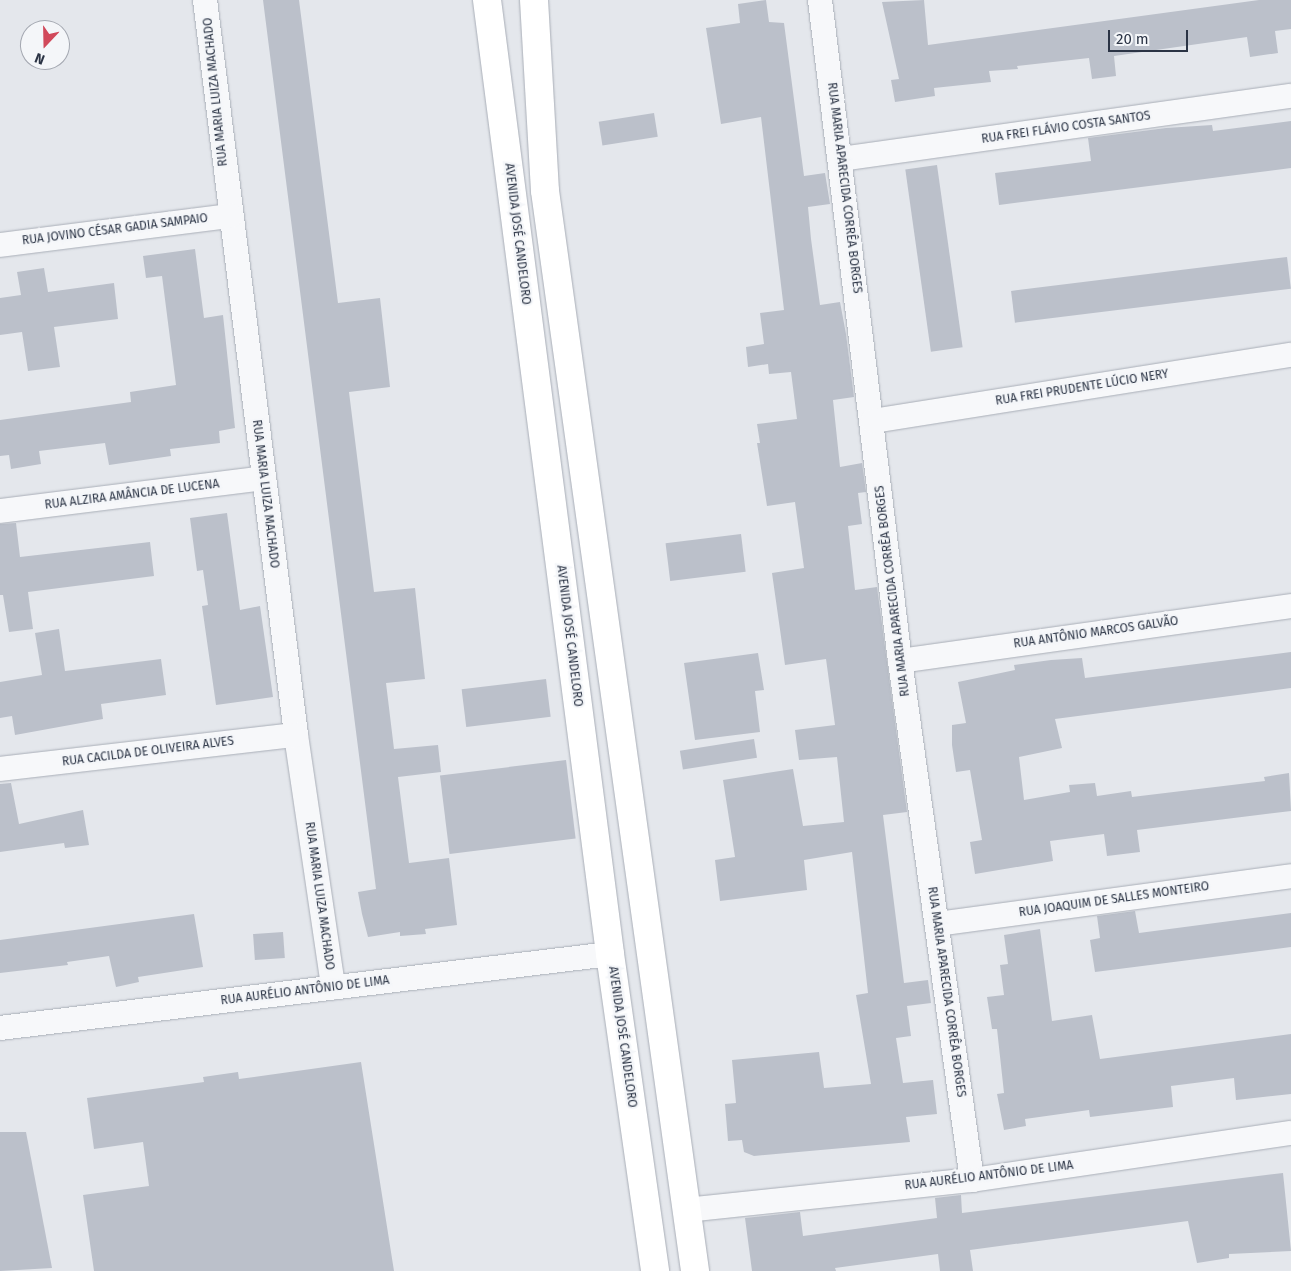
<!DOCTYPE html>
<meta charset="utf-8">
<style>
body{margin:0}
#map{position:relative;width:1291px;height:1271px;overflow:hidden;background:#e4e7ec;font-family:"Fira Sans",sans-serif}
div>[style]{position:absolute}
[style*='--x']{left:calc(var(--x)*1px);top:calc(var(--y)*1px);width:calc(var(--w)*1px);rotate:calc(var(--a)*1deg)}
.building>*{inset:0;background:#bbc0ca;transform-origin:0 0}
.roads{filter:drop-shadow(0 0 1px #a9aeb7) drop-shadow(0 0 1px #a9aeb7)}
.street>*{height:24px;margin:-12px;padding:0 12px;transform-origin:12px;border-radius:12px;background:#f7f8fa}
.secondary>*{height:28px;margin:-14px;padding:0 14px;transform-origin:14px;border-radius:14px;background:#fff}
span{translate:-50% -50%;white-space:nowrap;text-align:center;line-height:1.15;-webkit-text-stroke:4.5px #f4f6f9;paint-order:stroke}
.street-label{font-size:12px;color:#2b3445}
.north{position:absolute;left:20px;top:20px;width:50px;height:50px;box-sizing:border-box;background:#f4f6f9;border:1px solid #a4a8b1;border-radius:50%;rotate:201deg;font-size:14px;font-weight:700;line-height:20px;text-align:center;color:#2b3445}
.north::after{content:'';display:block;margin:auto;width:18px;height:22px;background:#d1495b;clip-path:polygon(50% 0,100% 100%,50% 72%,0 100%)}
.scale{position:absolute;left:1108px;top:30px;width:80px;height:22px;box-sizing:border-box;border:2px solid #2b3445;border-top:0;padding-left:6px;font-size:15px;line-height:18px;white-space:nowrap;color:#2b3445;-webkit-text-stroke:4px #f4f6f9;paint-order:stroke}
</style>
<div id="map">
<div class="building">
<i style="clip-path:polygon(263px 0,299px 0,338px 303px,380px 298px,390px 387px,349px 392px,374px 592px,415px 588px,425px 679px,386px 683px,394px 749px,438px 745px,441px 772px,398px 777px,409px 863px,449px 858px,457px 925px,425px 929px,426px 934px,400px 936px,400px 932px,368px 937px,362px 914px,358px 892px,376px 889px)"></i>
<i style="clip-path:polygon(766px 0,769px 22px,784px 23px,804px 176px,825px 173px,830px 204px,808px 207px,811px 239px,820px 305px,840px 302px,846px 334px,854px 397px,833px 400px,840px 467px,862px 463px,866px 492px,858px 493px,862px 524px,848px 526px,855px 590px,877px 587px,907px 812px,883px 815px,904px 983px,928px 980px,931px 1003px,907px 1006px,911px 1036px,896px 1038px,903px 1083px,933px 1080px,937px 1114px,906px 1117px,910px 1142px,754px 1156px,744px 1152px,742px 1140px,728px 1141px,725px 1104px,736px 1103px,732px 1060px,819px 1052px,824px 1088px,871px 1084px,856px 995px,868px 993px,852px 852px,804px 860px,807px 890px,720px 901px,715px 860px,735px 857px,723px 780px,793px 769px,803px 826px,844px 822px,837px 757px,799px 760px,795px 730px,835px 725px,826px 659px,785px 665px,772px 573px,804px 568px,795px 502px,767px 506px,757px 443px,760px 443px,757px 424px,797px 419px,791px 372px,769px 374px,768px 364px,748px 367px,746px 347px,764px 344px,760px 313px,784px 310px,761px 117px,721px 124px,706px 28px,740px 23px,738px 4px)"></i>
<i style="clip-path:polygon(924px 0,928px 45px,1259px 0,1291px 0,1291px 29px,1275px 31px,1278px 53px,1250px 57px,1247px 37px,1114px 56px,1116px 76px,1092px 79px,1089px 58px,1017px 66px,1018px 69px,989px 71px,991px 82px,934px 88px,935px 96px,895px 102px,891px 80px,899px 79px,882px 2px)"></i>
<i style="left:654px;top:113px;width:24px;height:56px;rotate:81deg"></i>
<i style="clip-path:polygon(1291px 121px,1291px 168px,999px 205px,995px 173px,1091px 161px,1088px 138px,1166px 128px,1212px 125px,1213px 131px)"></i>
<i style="left:937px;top:165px;width:184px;height:32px;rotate:82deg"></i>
<i style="clip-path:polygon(195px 249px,204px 318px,223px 315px,235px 428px,219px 431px,220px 443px,170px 449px,171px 456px,109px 465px,105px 443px,39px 451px,41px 464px,11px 469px,9px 455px,0 456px,0 420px,131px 402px,130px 392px,176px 385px,162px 276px,146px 278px,143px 256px)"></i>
<i style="left:1287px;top:257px;width:32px;height:278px;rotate:83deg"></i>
<i style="clip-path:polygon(44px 268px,48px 292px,114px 283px,118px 319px,54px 327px,60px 367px,28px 371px,22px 332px,0 335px,0 298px,21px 295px,17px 272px)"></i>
<i style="clip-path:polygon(227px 513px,240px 610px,260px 606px,273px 697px,216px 705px,202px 606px,208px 605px,203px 570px,197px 571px,190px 518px)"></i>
<i style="clip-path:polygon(16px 523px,20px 557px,150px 542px,154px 576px,28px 592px,33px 629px,9px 632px,3px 595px,0 595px,0 524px)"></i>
<i style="left:741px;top:534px;width:38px;height:76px;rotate:83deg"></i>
<i style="clip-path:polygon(59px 629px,65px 671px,161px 659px,166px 695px,101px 704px,103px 719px,15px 735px,12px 716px,0 718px,0 682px,42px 675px,35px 633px)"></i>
<i style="clip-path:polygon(1291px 652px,1291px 688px,1055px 719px,1062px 748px,1019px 757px,1024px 800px,1070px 792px,1069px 785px,1095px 783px,1097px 796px,1131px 791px,1132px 797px,1265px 781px,1264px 777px,1289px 773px,1291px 811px,1137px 830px,1140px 852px,1107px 856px,1104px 834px,1050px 841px,1053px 861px,975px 874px,970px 842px,982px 840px,970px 770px,956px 772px,952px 745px,952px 725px,966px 723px,958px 682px,1015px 670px,1014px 665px,1051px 660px,1082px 658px,1085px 678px)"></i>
<i style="clip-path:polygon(758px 653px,764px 690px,755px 691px,760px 732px,695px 740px,684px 663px)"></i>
<i style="left:546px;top:679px;width:38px;height:85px;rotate:83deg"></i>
<i style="left:754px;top:739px;width:19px;height:75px;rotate:81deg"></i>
<i style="left:566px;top:760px;width:79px;height:127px;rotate:83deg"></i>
<i style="clip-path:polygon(11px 783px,19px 824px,83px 810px,89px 845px,65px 848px,64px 843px,0 852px,0 784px)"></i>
<i style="clip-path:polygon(1135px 911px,1139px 933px,1291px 913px,1291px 947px,1095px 972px,1090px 940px,1100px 938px,1097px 916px)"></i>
<i style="clip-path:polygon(194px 914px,203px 967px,138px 977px,139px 982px,116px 987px,109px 956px,67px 962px,68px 965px,0 973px,0 940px)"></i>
<i style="clip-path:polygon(1040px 929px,1052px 1021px,1092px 1015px,1100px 1059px,1291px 1034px,1291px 1094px,1236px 1100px,1234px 1078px,1171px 1086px,1173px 1107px,1090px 1117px,1089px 1110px,1025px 1119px,1026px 1126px,1004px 1130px,997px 1094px,1004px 1093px,997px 1029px,992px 1029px,987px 997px,1004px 995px,1000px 965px,1008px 964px,1004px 935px)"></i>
<i style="left:283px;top:932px;width:26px;height:30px;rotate:86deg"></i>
<i style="clip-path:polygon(361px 1062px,394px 1271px,94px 1271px,83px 1195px,149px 1186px,143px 1142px,94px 1149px,87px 1098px,204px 1082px,203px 1077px,238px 1072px,239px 1079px)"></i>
<i style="clip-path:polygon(0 1132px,26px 1132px,52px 1268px,0 1271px)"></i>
<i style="clip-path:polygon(1283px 1173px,1291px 1251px,1229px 1254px,1229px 1258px,1197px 1263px,1188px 1221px,970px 1250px,973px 1271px,940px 1271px,938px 1254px,835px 1268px,836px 1271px,752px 1271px,745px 1218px,800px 1212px,803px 1236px,937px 1218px,935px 1198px,961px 1195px,962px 1213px)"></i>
</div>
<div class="roads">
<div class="street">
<i style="--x:205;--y:0;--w:741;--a:82.94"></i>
<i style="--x:296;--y:735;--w:255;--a:81.6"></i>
<i style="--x:820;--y:0;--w:666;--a:83.1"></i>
<i style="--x:900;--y:661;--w:524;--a:82.1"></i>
<i style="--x:841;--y:159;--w:454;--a:-8"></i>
<i style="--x:0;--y:245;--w:232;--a:-7.2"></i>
<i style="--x:873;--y:421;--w:423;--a:-9"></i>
<i style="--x:0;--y:511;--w:266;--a:-7.1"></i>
<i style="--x:900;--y:661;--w:395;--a:-8"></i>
<i style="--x:0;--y:769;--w:298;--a:-6.6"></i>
<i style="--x:937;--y:924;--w:357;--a:-7.7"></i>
<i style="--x:0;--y:1028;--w:614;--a:-6.92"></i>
<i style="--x:686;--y:1210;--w:288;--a:-6"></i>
<i style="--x:972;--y:1180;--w:322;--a:-8.4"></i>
</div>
<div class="secondary">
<i style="--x:487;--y:0;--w:962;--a:82.65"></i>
<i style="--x:610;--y:954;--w:320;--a:81.9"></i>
<i style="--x:534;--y:0;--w:191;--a:86.7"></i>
<i style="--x:545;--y:191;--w:1090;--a:82.09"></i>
</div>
</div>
<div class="street-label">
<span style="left:216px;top:92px;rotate:-96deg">RUA MARIA LUIZA MACHADO</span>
<span style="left:1066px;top:128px;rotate:-8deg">RUA FREI FLÁVIO COSTA SANTOS</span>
<span style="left:844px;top:188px;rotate:83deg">RUA MARIA APARECIDA CORRÊA BORGES</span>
<span style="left:115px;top:230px;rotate:-7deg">RUA JOVINO CÉSAR GADIA SAMPAIO</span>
<span style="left:517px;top:234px;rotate:83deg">AVENIDA JOSÉ CANDELORO</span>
<span style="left:1082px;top:388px;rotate:-9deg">RUA FREI PRUDENTE LÚCIO NERY</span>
<span style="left:265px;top:494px;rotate:83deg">RUA MARIA LUIZA MACHADO</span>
<span style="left:132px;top:495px;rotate:-7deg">RUA ALZIRA AMÂNCIA DE LUCENA</span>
<span style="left:893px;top:591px;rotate:-97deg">RUA MARIA APARECIDA CORRÊA BORGES</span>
<span style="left:1096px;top:633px;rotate:-8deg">RUA ANTÔNIO MARCOS GALVÃO</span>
<span style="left:569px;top:636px;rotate:83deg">AVENIDA JOSÉ CANDELORO</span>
<span style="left:148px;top:752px;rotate:-7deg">RUA CACILDA DE OLIVEIRA ALVES</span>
<span style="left:319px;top:896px;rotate:82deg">RUA MARIA LUIZA MACHADO</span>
<span style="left:1114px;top:900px;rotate:-8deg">RUA JOAQUIM DE SALLES MONTEIRO</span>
<span style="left:305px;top:991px;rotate:-7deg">RUA AURÉLIO ANTÔNIO DE LIMA</span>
<span style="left:946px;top:992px;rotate:82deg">RUA MARIA APARECIDA CORRÊA BORGES</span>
<span style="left:622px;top:1037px;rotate:82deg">AVENIDA JOSÉ CANDELORO</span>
<span style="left:989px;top:1176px;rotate:-7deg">RUA AURÉLIO ANTÔNIO DE LIMA</span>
</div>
<div class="north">N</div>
<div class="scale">20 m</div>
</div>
